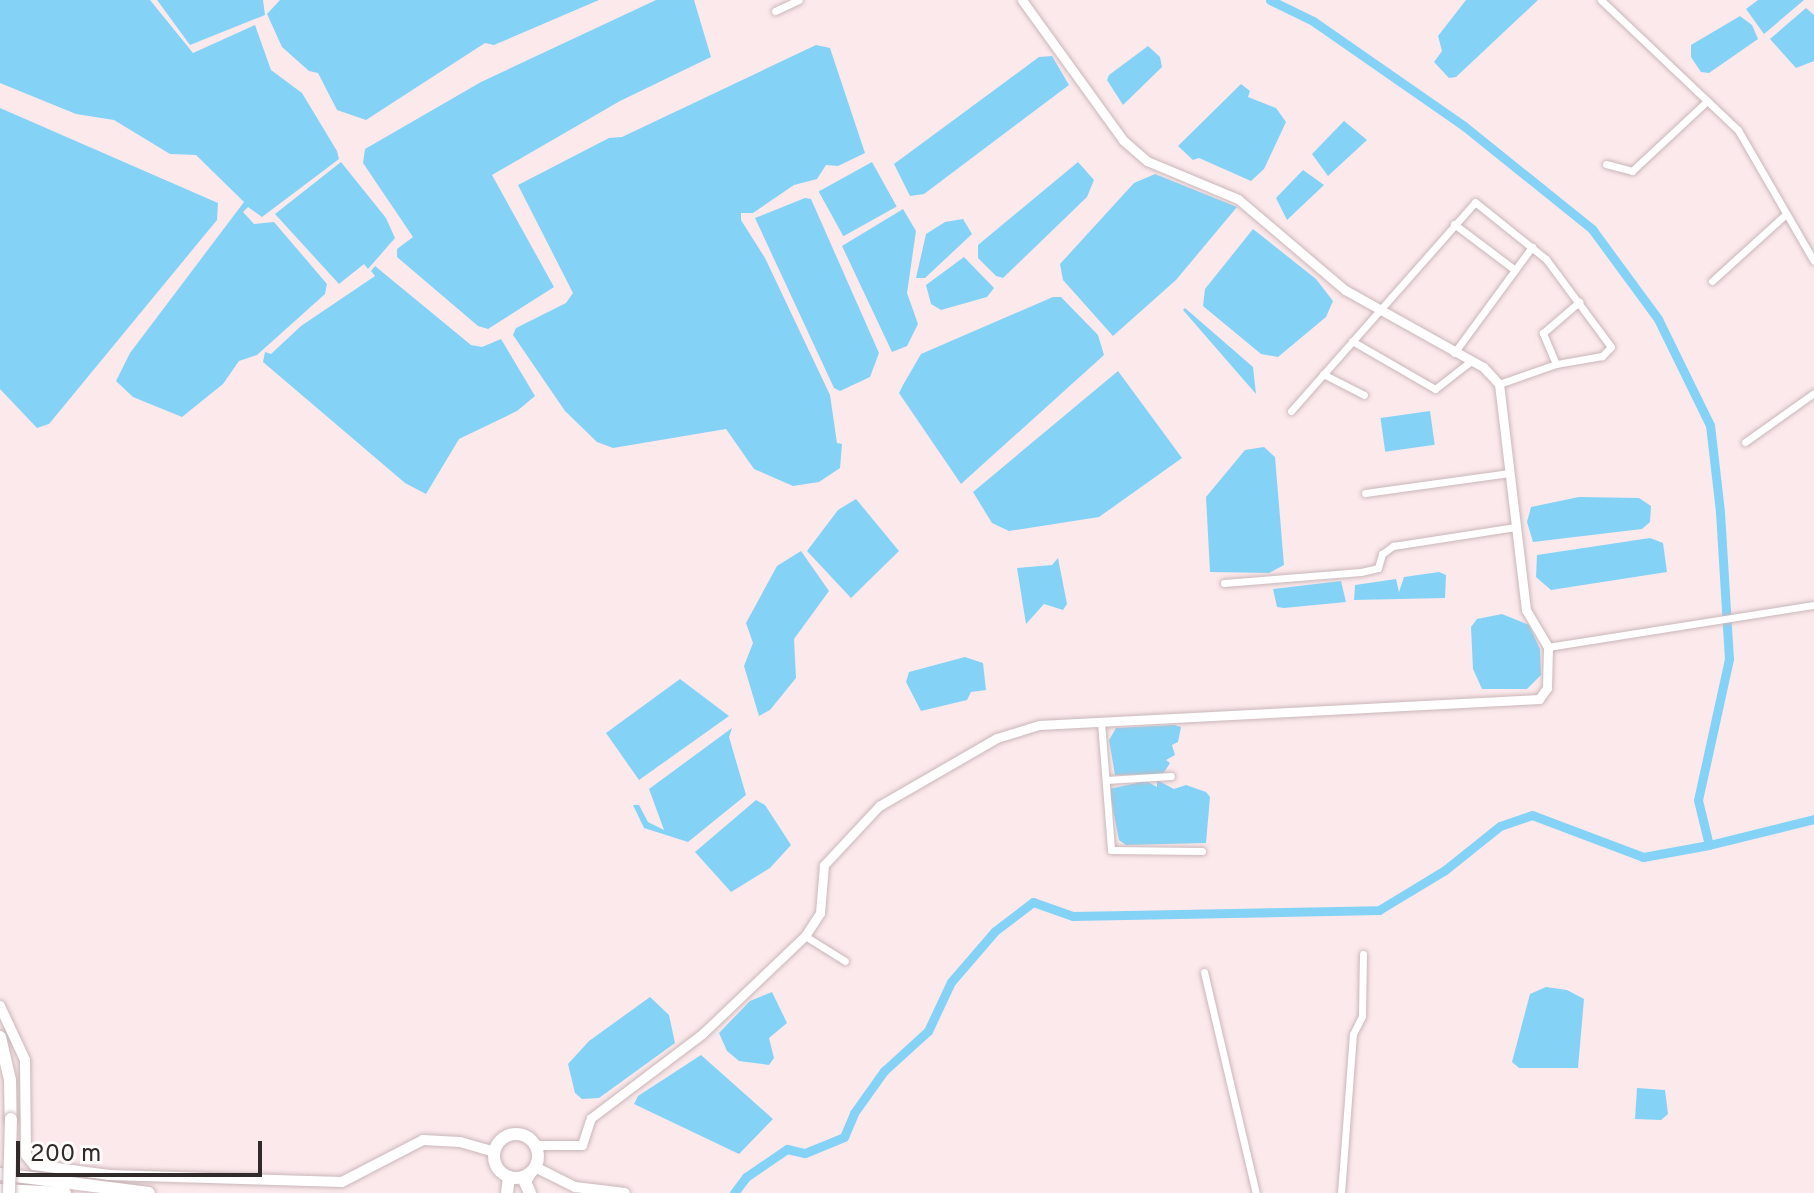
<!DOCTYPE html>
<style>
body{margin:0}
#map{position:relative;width:1814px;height:1193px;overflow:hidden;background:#fce9ec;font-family:Overpass,sans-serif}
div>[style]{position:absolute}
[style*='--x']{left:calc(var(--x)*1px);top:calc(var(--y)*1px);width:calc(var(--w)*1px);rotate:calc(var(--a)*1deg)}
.water>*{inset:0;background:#84d3f7;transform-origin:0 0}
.canal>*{height:9px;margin:-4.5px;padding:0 4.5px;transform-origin:4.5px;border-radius:4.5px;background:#84d3f7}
.roads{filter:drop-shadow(0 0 2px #c9b7b9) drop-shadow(0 0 2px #c9b7b9)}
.minor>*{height:7px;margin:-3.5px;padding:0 3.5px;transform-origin:3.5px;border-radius:3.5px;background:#fff}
.tertiary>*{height:9px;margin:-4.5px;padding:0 4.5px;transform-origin:4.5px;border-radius:4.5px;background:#fff}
.secondary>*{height:10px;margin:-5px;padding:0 5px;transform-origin:5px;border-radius:5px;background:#fff}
.trunk>*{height:12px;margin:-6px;padding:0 6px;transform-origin:6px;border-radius:6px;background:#fff}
.trunk>.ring{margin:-6px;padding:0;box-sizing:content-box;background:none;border:12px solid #fff;border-radius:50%}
.bridges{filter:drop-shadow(0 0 2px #c9b7b9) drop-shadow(0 0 2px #c9b7b9)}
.trunk-bridge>*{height:12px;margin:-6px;padding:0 6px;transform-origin:6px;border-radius:6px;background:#fff}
span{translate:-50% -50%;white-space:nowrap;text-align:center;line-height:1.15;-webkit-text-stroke:7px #fefbfb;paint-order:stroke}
.scale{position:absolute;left:16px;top:1141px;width:246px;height:36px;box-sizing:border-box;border:4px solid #312a2b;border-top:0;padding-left:10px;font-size:24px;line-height:28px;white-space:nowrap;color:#312a2b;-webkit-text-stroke:6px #fefbfb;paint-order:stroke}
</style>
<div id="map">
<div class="water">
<i style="clip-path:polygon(0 0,150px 0,193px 53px,255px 25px,271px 70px,302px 93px,337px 151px,339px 159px,262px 217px,248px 207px,243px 212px,254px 224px,274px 222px,327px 284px,325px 294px,257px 355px,239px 361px,223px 384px,182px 417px,133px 397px,116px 381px,130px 353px,244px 202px,196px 155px,170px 154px,114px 120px,76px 114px,0 83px)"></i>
<i style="clip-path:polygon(157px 0,263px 0,265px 15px,190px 45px)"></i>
<i style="clip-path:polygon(280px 0,599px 0,494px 45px,485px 43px,366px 120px,337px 110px,318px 73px,309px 71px,282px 47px,267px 14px)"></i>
<i style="clip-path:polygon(656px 0,694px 0,711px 57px,620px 101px,492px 175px,554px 287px,488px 329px,478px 326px,397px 257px,397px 249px,413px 237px,363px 163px,365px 149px,481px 82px)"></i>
<i style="clip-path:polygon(1466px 0,1538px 0,1456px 77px,1449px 78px,1434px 62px,1442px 51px,1438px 36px)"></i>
<i style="clip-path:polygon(1758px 0,1804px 0,1764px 34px,1746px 9px)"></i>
<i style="clip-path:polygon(1806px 8px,1814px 15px,1814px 61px,1796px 68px,1770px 39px)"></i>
<i style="clip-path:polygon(1740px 16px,1752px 25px,1758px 39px,1709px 73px,1701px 72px,1691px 57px,1691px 45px)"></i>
<i style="clip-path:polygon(816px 45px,830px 48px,865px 153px,838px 166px,826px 165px,817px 179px,794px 185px,753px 213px,741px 213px,741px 220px,765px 258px,830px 395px,837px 443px,842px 444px,840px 468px,819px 482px,793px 486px,754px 469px,726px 429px,613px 448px,597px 442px,565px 411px,513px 335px,516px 328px,566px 303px,573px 293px,518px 185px,609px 138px,622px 137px)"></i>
<i style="clip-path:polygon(1148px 46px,1160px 57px,1162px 67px,1123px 105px,1107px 80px,1109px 75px)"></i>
<i style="clip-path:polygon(1052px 56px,1069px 85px,924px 194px,910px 196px,894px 164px,1039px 57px)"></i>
<i style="clip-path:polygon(1241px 84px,1250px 91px,1248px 97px,1276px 108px,1286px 122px,1264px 169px,1251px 181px,1199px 158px,1193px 160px,1178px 146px)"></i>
<i style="clip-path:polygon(0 108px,218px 203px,217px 220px,49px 424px,37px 428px,0 389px)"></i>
<i style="clip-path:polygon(1344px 121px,1367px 140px,1328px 176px,1312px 154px)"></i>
<i style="clip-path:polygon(341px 162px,386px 218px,395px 238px,368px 269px,364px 264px,339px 284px,275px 214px)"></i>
<i style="left:872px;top:162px;width:51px;height:61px;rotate:61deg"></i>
<i style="clip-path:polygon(1078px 162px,1094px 180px,1087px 197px,1003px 278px,996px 276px,978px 258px,978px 245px)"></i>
<i style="clip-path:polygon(1303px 170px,1324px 185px,1287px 220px,1276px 198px)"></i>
<i style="clip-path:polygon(1155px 174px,1237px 207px,1176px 280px,1113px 336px,1063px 280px,1060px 264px,1134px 183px)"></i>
<i style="clip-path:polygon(805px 198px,811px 199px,879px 353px,870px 377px,840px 391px,834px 388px,755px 218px)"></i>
<i style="clip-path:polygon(903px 209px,916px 231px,907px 293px,918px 324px,907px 346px,892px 352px,842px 246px)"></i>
<i style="clip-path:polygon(963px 219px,972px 234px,925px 278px,916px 278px,926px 234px,945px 222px)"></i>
<i style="clip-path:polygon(1253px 229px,1316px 279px,1333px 301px,1326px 317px,1278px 357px,1261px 354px,1203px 306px,1205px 289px)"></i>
<i style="clip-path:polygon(964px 257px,994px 288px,987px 297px,941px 310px,931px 304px,926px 285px)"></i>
<i style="clip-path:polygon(375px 266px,471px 345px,482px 347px,501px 339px,535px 396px,517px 411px,459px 439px,426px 494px,405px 483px,263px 362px,265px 352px,271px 354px,301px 326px,375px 276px,371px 271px)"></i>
<i style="clip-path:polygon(1053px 297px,1061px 297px,1098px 335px,1104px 355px,961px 484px,899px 393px,903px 385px,921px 354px)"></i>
<i style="clip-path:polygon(1185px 308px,1253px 367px,1256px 394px,1183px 310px)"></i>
<i style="clip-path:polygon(1118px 371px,1182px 458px,1099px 517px,1009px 531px,992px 523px,973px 492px)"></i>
<i style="left:1430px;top:411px;width:34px;height:50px;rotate:82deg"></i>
<i style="clip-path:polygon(1264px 447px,1275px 457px,1284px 565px,1269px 573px,1210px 572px,1206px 497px,1245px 450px)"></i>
<i style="clip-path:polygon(1579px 497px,1639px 498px,1651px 506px,1650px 522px,1642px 529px,1533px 542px,1527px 522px,1531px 507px)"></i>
<i style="clip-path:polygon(856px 499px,899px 551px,851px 598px,807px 551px,838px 510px)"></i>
<i style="clip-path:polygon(1650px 538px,1663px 543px,1667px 572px,1551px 590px,1536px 577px,1537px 555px)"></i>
<i style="clip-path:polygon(801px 551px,829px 591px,794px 639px,796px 678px,770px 710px,759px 716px,744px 666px,753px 643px,746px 623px,777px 566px)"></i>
<i style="clip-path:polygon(1058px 558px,1067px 604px,1063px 610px,1044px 604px,1026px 624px,1017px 568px,1052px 565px)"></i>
<i style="clip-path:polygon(1439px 572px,1446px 575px,1445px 598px,1354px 600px,1355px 585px,1396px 579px,1399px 592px,1404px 577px)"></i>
<i style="clip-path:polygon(1341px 581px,1346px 602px,1284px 608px,1277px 607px,1273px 589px)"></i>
<i style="clip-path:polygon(1502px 614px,1529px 625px,1540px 649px,1541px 675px,1527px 689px,1482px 689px,1473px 669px,1471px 627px,1477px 619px)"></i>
<i style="clip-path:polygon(965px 657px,983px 663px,986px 690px,971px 692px,967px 700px,921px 711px,906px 682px,909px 672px)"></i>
<i style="clip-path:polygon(680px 679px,729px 716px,639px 780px,606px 733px)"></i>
<i style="clip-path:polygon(1174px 725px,1181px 727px,1178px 742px,1172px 745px,1175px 755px,1166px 760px,1170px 763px,1163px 774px,1115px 775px,1109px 740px,1116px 728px)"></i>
<i style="clip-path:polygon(732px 728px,729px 737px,746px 795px,688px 842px,644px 828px,633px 805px,639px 805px,648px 822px,664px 830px,649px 789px)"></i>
<i style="clip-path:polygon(1157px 780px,1174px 789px,1186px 785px,1206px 792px,1210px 797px,1206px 843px,1126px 845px,1119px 840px,1109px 789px,1146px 781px,1157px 787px)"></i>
<i style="clip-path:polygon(756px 800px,765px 805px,791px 845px,770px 868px,731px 892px,695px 852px)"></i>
<i style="clip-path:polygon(1546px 987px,1567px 990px,1584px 999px,1578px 1068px,1519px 1068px,1512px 1062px,1530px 994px)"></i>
<i style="clip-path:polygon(772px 992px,787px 1023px,769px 1038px,774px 1058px,769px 1065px,739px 1061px,727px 1051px,719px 1033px,750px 1001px)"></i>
<i style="clip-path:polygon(650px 997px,669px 1015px,675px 1043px,599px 1098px,582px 1099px,575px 1093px,568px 1064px,589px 1041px)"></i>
<i style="clip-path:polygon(701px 1055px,773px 1119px,739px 1154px,634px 1104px,638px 1096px)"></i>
<i style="clip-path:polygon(1637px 1088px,1665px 1090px,1668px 1114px,1661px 1120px,1635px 1119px)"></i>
</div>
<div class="canal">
<i style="--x:1270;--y:0;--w:48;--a:26"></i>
<i style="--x:1313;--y:21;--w:184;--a:34.8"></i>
<i style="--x:1464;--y:126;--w:164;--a:38.8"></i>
<i style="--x:1592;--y:229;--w:112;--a:53.7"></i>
<i style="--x:1658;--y:319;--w:118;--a:63.9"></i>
<i style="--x:1710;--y:425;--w:88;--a:83.4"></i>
<i style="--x:1720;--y:512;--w:147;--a:86.5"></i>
<i style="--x:1729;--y:659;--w:144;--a:102.4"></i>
<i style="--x:1698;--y:800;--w:46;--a:76.3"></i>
<i style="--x:1709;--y:845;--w:108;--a:-13.9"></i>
<i style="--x:734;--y:1193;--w:20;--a:-53"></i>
<i style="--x:746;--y:1177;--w:50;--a:-34.3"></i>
<i style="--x:787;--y:1149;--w:18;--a:13"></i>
<i style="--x:805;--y:1153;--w:42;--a:-22.3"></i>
<i style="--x:844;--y:1137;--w:26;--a:-67"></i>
<i style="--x:854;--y:1113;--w:52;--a:-54.5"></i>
<i style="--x:884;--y:1071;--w:59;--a:-42.3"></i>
<i style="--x:928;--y:1031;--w:54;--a:-64.9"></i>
<i style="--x:951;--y:982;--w:67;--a:-49.2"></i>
<i style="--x:995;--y:931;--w:48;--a:-37.3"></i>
<i style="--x:1033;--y:902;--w:42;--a:19.3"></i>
<i style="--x:1073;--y:916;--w:306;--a:-1.1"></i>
<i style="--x:1379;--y:910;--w:77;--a:-31.2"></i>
<i style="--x:1445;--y:870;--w:70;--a:-38.7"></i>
<i style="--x:1500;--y:826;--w:34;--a:-19"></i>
<i style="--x:1532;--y:815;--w:119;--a:20.7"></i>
<i style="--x:1643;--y:857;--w:67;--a:-10.3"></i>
</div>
<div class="roads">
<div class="minor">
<i style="--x:1601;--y:0;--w:189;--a:43.5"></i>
<i style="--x:1738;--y:130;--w:151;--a:59.9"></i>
<i style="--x:775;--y:11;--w:26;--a:-25"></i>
<i style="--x:1606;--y:164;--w:27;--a:15"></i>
<i style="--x:1632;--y:171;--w:103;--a:-43"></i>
<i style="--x:1454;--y:224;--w:76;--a:37"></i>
<i style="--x:1712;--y:281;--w:100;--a:-42.2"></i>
<i style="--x:1352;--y:341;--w:96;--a:30"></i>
<i style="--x:1435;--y:389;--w:46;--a:-37.9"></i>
<i style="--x:1454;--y:353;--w:132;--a:-53.7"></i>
<i style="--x:1556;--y:364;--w:34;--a:-113"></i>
<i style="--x:1543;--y:333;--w:48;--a:-40.7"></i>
<i style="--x:1323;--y:374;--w:46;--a:27.1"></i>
<i style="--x:1291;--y:411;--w:278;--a:-48.6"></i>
<i style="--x:1475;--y:202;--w:91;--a:38.8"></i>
<i style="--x:1546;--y:259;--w:109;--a:53.5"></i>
<i style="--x:1611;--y:347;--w:13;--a:135"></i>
<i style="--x:1602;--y:356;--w:47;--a:170.1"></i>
<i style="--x:1556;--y:364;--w:60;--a:160.7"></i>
<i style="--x:1745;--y:442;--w:85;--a:-35.4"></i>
<i style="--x:1365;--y:493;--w:146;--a:-7.9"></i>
<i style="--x:1224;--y:583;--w:137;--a:-4.6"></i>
<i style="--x:1361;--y:572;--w:17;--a:-13"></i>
<i style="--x:1378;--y:568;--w:15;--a:-74"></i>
<i style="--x:1382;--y:554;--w:14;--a:-36"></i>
<i style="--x:1393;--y:546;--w:124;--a:-8.8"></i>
<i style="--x:1548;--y:647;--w:269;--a:-9"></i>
<i style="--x:1101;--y:722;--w:128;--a:85.5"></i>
<i style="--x:1111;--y:850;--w:91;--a:0.6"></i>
<i style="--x:1106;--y:780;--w:65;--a:-3.5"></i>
<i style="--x:805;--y:936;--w:47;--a:32"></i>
<i style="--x:1204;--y:972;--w:227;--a:76.8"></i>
<i style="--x:1341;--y:1193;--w:159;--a:-85.7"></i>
<i style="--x:1353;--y:1034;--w:20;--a:-63"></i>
<i style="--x:1362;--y:1016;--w:62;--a:-89.1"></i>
</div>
<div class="tertiary">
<i style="--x:535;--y:1145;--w:47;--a:0"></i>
<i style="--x:582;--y:1145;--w:28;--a:-72"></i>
<i style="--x:591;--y:1118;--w:139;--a:-37.1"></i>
<i style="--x:702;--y:1034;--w:142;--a:-43.6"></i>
<i style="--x:805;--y:936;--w:27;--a:-57"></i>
<i style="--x:820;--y:913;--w:48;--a:-85.2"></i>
<i style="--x:824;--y:865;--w:81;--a:-47"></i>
<i style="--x:879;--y:806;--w:136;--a:-30"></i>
<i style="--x:997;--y:738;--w:44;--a:-17.2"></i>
<i style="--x:1039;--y:725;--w:501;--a:-2.98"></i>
<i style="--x:1539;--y:699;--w:14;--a:-54"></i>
<i style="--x:1547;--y:688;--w:41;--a:-88.6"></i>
<i style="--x:1548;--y:647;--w:43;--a:-120.7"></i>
<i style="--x:1526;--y:610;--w:228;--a:-96.8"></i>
<i style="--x:1499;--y:384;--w:23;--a:-133"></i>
<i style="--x:1483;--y:367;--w:158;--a:-150.8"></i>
<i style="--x:1345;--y:290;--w:140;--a:-139.6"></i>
<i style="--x:1238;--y:199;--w:99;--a:-157.3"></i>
<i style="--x:1147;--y:161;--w:32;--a:-139"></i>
<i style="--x:1123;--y:140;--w:173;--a:-125.8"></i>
</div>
<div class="secondary">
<i style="--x:0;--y:1006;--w:60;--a:65.2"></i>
<i style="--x:25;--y:1060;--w:95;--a:89.4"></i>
<i style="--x:26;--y:1155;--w:13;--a:51"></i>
<i style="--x:34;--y:1165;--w:76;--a:7.6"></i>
<i style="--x:109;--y:1175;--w:233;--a:1.7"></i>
<i style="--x:342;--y:1182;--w:91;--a:-27.4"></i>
<i style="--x:423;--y:1140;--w:37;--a:3"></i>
<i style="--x:460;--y:1142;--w:35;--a:16"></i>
<i style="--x:535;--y:1167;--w:45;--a:26.6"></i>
<i style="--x:575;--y:1187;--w:50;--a:6.8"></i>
</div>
<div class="trunk">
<i style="--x:0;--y:1037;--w:44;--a:76.9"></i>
<i style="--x:10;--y:1080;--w:39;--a:89"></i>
<i class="ring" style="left:494px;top:1134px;width:32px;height:32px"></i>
<i style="--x:0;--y:1174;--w:150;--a:7.3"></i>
<i style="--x:0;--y:1190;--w:65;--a:2.6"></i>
<i style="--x:507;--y:1193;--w:16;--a:-83"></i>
<i style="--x:530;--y:1193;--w:12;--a:-114"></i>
<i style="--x:525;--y:1182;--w:10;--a:-61"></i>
</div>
</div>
<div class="bridges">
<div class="trunk-bridge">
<i style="--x:9;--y:1193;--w:74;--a:-88.5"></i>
</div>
</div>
<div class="scale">200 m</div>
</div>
